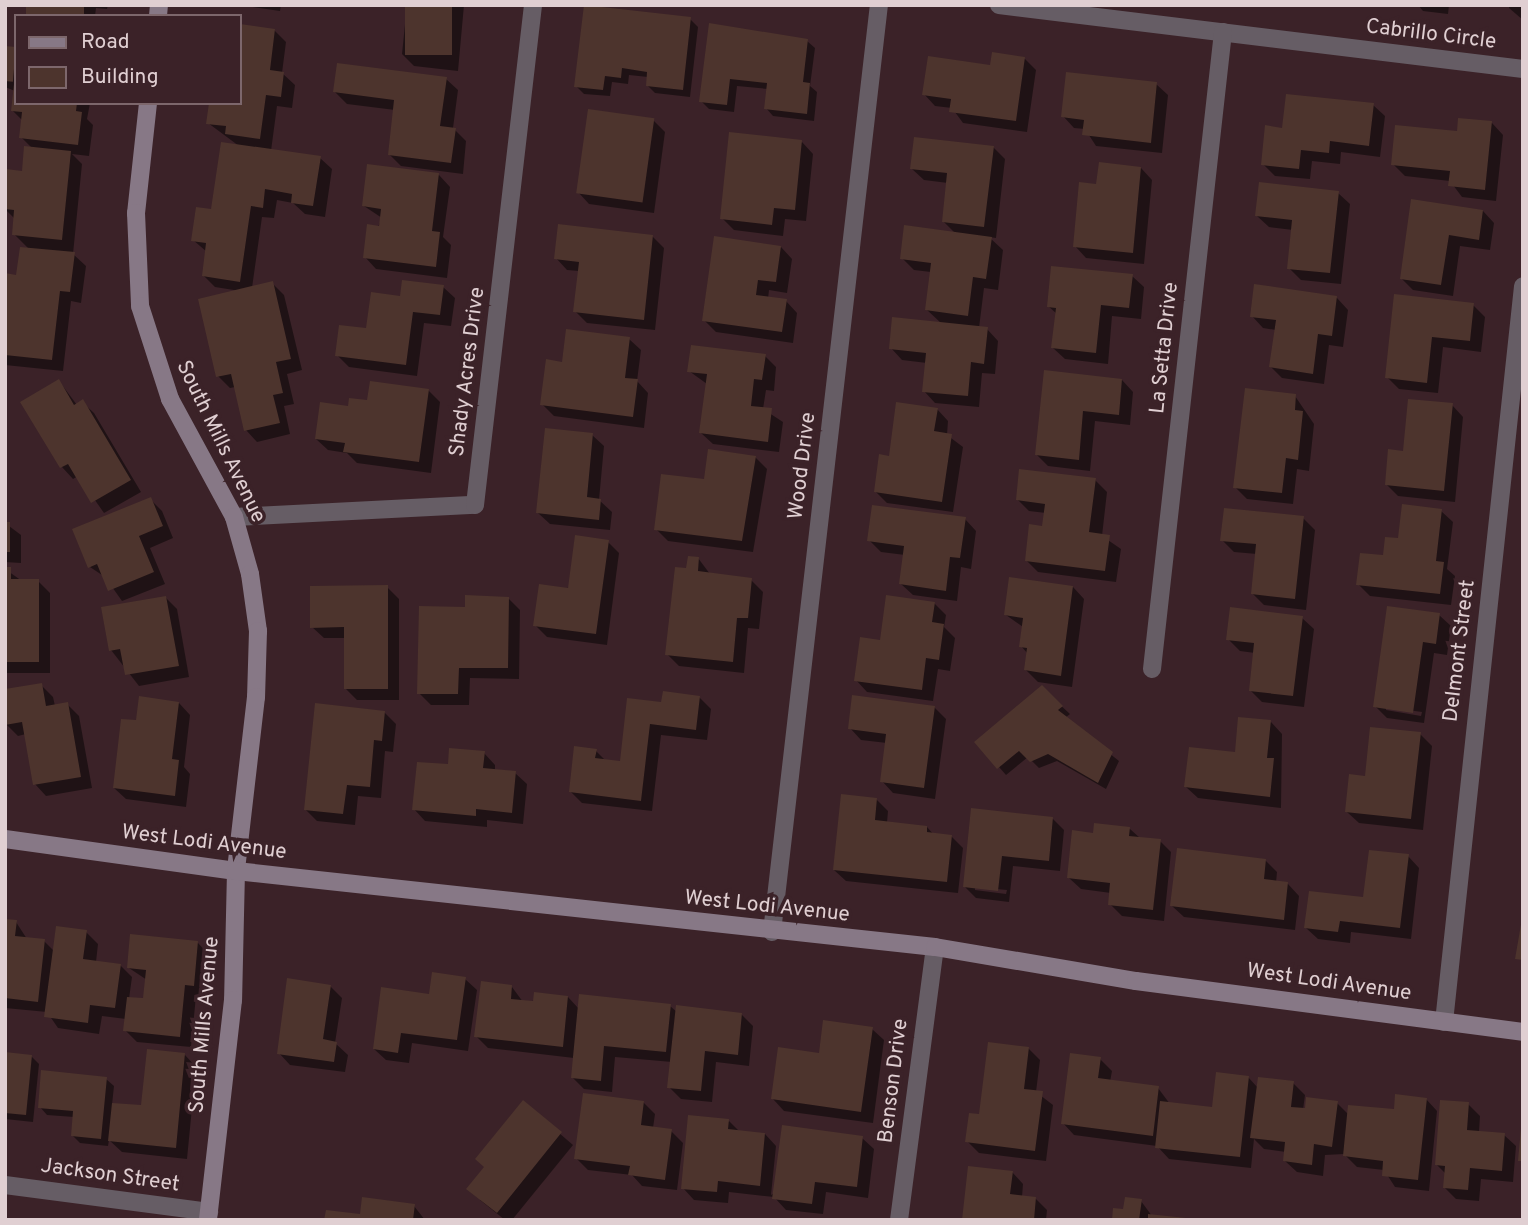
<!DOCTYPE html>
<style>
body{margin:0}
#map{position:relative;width:1528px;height:1225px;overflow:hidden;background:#3b2228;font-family:Overpass,sans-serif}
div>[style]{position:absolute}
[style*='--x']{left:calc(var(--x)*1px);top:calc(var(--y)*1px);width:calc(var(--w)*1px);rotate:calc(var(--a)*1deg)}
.shadow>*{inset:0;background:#0007}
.building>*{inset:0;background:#4d342d;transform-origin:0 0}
.street>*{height:18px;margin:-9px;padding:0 9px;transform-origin:9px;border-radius:9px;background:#665d65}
.secondary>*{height:18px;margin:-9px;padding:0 9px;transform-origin:9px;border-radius:9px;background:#877886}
span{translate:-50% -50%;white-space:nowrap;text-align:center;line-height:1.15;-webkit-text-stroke:7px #3b2228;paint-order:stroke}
.street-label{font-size:21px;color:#e0cfd2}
.frame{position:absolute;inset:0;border:7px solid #e0cfd2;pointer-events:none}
.legend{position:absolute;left:14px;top:14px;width:228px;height:91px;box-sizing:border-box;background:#3b2228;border:2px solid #7d676c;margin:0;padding:9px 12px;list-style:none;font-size:21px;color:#e0cfd2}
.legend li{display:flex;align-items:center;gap:14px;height:35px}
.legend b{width:35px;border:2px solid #7d676c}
</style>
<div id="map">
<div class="shadow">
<i style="clip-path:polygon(28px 5px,108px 5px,107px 9px,96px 8px,95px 16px,27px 16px)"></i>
<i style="clip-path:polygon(239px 5px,281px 5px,280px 11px)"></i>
<i style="clip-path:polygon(407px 5px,464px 5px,458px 71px,414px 66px,402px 54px)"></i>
<i style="clip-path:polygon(1418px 5px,1449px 5px,1448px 14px,1423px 11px)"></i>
<i style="clip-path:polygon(1509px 5px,1523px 5px,1523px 20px,1509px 8px)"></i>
<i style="clip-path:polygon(690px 19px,698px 27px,690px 97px,655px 93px,647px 85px,648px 77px,629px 75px,628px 84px,612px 82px,610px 96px,584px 94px,576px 86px)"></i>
<i style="clip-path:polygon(710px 25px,807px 41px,815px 48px,810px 86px,817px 92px,814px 121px,773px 116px,766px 108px,768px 89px,737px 86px,734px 112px,709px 109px,701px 101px)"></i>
<i style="clip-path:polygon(240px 26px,274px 30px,286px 42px,282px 73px,295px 85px,292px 108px,277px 106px,271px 151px,320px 158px,332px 169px,325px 217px,305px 214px,293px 203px,277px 200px,274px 218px,262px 217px,252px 288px,272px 283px,284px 295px,302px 370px,287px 374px,294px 404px,284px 406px,290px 434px,257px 442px,246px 430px,235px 387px,230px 388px,218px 376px,240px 291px,215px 287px,203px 275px,207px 252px,193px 240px,213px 211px,239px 146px,208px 123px,240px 103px)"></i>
<i style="clip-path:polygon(5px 48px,16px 49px,16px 103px,90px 103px,87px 119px,93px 125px,89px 156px,72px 154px,82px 164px,73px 254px,86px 266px,81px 303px,71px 301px,63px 371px,5px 365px,5px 275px,18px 277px,29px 249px,14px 234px,15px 219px,5px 209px,8px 171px,23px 172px,32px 148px,21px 137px,23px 121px,12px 110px,15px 91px,5px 87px)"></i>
<i style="clip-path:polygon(1025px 59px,1036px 70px,1027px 132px,963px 123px,952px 108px,935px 106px,924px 94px)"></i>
<i style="clip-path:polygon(446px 79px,458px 90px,453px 128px,466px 141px,463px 174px,401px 166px,389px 154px,395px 110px,347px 104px,335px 92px)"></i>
<i style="clip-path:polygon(1156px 84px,1168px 95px,1162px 153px,1096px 146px,1085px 129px,1074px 128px,1063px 116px)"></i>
<i style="clip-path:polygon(1373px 105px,1385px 116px,1380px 157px,1341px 152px,1340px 164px,1312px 161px,1310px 179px,1275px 176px,1263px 164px,1283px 130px)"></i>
<i style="clip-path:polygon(653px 120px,665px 132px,654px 213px,589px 204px,578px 192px)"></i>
<i style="clip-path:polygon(1492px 123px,1503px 135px,1496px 201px,1462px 197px,1450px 181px,1405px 176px,1393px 164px)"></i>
<i style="clip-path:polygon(802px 142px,813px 154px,806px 221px,785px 219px,783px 236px,734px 230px,722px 218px)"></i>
<i style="clip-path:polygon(993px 147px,1005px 159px,996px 238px,989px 237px,1003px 250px,998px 290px,984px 288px,979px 328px,987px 329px,998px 341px,995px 374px,982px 373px,979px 407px,935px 403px,924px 391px,927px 363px,902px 360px,891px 348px,942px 324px,926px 309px,931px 272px,914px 270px,902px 258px,956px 234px,943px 221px,948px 183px,924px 180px,912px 169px)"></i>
<i style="clip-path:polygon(1141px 168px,1152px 180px,1144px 264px,1086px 258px,1075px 246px,1098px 186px)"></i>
<i style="clip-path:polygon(439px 175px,450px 187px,443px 237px,451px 245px,447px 278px,376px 269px,365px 257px,382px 218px,364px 206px)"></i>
<i style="clip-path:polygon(1338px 193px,1350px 204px,1341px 284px,1301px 280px,1289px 268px,1293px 230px,1269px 227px,1257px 216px)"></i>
<i style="clip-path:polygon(1412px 201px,1483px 211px,1494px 223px,1490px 250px,1460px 246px,1453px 296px,1413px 290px,1401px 278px)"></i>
<i style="clip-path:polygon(652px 236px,664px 248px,655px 330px,587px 323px,575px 311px,579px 271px,567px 270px,556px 258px)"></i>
<i style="clip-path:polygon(781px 247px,792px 259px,787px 293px,769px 290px,768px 299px,786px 301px,797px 313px,793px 343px,716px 332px,704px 320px)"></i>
<i style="clip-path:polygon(1132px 276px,1144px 287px,1141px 319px,1112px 316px,1108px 364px,1065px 359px,1053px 348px,1057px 314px,1048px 306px)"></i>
<i style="clip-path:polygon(443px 287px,455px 298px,451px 326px,424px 323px,417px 376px,349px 367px,337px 355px,401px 298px)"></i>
<i style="clip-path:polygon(1396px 296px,1473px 305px,1485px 317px,1481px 352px,1443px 347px,1438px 393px,1399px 389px,1387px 377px)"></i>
<i style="clip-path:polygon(1337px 298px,1348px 310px,1343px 347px,1329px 345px,1324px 384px,1282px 378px,1271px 367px,1276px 330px,1263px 328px,1252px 316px)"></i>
<i style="clip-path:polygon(629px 339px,641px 350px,637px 381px,648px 393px,644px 428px,554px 416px,542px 404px,563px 364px)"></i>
<i style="clip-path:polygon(765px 356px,776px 367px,774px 391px,766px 390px,763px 409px,783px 422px,779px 452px,713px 444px,701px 433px,707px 384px,689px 371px)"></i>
<i style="clip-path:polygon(1045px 372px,1122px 380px,1133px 392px,1130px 425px,1095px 421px,1090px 471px,1048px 466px,1037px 455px)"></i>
<i style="clip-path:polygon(59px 381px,77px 405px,82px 402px,94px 413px,141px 492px,104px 513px,78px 476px,73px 479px,62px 467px,23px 402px)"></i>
<i style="clip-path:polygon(428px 390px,440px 402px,431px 473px,357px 463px,347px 453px,328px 450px,316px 439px,350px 408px)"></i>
<i style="clip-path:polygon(1295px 396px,1314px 424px,1309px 471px,1297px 469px,1293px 504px,1247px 499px,1235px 487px)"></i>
<i style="clip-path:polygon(1452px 405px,1463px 417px,1455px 502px,1398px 496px,1386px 484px,1405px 453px)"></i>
<i style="clip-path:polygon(937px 409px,948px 421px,947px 435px,963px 447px,953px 512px,887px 503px,875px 491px,890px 458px)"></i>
<i style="clip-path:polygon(592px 435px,604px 446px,599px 500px,612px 512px,610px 530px,550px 524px,538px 513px)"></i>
<i style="clip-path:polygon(755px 457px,767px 469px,753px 552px,668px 541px,656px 529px,705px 481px)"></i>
<i style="clip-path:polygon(1095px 480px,1107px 492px,1102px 536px,1121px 549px,1116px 582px,1038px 572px,1026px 560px,1044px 528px,1046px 513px,1029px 511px,1017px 499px)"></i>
<i style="clip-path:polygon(150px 499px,162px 511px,173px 538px,150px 548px,165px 584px,122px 601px,105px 577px,90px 567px)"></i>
<i style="clip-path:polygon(1441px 511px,1453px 522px,1447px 569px,1455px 576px,1451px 605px,1370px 596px,1358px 584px,1400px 540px)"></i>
<i style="clip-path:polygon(1303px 518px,1315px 530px,1306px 610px,1264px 605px,1252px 593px,1257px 554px,1234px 552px,1222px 540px)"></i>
<i style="clip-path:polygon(965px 519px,976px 531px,971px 569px,961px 567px,957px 601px,913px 595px,901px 584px,905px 555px,881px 552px,869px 540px)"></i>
<i style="clip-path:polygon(5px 523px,21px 535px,21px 563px,5px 562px)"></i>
<i style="clip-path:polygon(608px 542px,619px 553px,607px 645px,547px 637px,535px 625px)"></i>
<i style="clip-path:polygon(698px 558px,710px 574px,751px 580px,763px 592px,759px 629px,748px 628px,744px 673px,679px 666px,667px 654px,688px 570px)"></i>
<i style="clip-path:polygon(5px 569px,22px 581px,38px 581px,50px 593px,50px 673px,5px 673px)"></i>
<i style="clip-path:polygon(387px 587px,399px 599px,399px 700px,357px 700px,346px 689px,346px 638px,324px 638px,312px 627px)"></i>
<i style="clip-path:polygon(1073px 587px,1084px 599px,1072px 687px,1038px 682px,1026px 670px,1028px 654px,1021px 646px,1023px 627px,1006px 615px)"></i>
<i style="clip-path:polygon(166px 598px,177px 609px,189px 677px,139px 686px,111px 650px)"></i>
<i style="clip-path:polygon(508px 598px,520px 610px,519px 679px,470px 678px,469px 705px,431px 705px,419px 693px,467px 609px)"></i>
<i style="clip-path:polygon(934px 603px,946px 615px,944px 627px,955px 638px,950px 671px,938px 669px,933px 701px,867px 692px,856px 680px,882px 642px)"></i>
<i style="clip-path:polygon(evenodd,1439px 615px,1451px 626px,1447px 655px,1434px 653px,1424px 723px,1387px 718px,1375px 706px,1439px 615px,1386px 707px,1422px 712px,1421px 716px,1386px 710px,1386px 707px)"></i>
<i style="clip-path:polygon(1302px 618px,1314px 629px,1304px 707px,1262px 702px,1250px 690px,1255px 653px,1240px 651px,1228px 639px)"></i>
<i style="clip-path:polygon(41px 685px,53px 697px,55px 706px,67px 704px,79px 716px,92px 788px,46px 796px,35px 784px,26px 734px,18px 736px,6px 724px)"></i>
<i style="clip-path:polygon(1042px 688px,1070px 714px,1065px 718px,1119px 761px,1106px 789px,1057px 761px,1039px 768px,1028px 757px,1006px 775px,999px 767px)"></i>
<i style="clip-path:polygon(699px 697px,711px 709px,707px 740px,661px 735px,652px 811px,582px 803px,570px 791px,596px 751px,606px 761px,621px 763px,663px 704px)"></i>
<i style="clip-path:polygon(179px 703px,190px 715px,184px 767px,190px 774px,186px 807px,126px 799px,114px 788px,137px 722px)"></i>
<i style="clip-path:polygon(934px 707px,946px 719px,935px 799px,893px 793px,882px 781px,887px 743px,861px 740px,850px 728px)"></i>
<i style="clip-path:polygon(384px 712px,396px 724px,393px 752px,385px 751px,381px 798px,358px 796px,355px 825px,317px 821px,305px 809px)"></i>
<i style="clip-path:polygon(1271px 722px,1282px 734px,1281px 808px,1198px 798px,1186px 787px,1236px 754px)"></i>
<i style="clip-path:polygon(1420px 734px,1432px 746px,1423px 830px,1359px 823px,1347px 812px,1367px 777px)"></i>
<i style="clip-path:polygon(484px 753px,495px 765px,495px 771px,515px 773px,527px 784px,523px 824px,487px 820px,487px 827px,425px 821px,414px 809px,450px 766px)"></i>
<i style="clip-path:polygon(876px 799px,888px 811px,887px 823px,927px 827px,934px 835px,951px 836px,963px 848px,958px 893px,846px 881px,834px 870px)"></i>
<i style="clip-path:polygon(evenodd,973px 810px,1053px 819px,1064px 830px,1060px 871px,1013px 866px,1009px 902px,976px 898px,965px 887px,973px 810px,975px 887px,1007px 890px,1006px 894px,975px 890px,975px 887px)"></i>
<i style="clip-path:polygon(1130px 829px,1140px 838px,1160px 841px,1171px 852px,1164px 921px,1122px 916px,1110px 904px,1111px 893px,1081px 889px,1069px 878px,1095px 834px)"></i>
<i style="clip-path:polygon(1408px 856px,1419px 868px,1411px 939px,1351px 932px,1350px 943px,1318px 939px,1306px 928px,1364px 899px)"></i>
<i style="clip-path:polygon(1265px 860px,1277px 872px,1276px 883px,1288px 884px,1299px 896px,1295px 930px,1184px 917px,1172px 906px)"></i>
<i style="clip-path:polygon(5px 921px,16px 922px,27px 939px,44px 941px,54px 951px,86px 932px,98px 944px,96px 962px,120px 965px,132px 977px,129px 999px,145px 1000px,147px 980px,129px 968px,198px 943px,209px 955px,205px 997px,196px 996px,191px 1047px,137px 1042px,125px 1030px,126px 1019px,102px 1016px,99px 1034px,58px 1028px,47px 1012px,5px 1008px)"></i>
<i style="clip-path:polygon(465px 979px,477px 990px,468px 1051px,412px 1043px,409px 1063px,386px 1060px,374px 1049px,430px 996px)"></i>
<i style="clip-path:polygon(330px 986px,342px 998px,335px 1043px,348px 1055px,345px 1072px,290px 1065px,279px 1053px)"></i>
<i style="clip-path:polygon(512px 987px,523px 1002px,568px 997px,579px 1009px,670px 1006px,677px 1012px,741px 1014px,753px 1026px,749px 1066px,716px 1062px,712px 1102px,681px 1099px,669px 1087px,672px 1062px,615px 1057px,612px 1092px,584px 1089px,572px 1077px,574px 1058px,488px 1048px,476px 1036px)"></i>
<i style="clip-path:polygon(872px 1029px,884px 1040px,873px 1123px,784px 1111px,773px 1099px,820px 1055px)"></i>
<i style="clip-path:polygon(1028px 1048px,1040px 1060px,1036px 1092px,1053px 1105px,1046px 1161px,979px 1153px,967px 1141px)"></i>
<i style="clip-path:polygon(5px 1054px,31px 1056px,39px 1064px,33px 1122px,5px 1119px)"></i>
<i style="clip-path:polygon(185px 1055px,196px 1067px,187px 1159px,122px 1152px,109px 1140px,108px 1146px,80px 1143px,72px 1135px,74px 1117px,47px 1115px,40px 1107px,106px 1079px,114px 1086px,112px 1105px,142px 1107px)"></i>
<i style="clip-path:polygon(1100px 1059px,1112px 1071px,1110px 1082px,1158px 1088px,1170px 1104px,1214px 1109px,1248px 1077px,1258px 1088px,1293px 1083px,1305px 1095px,1303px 1110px,1337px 1103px,1349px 1115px,1395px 1111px,1426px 1099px,1437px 1111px,1429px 1191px,1395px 1187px,1384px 1170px,1357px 1167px,1344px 1154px,1325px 1155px,1323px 1176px,1297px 1172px,1285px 1161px,1286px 1152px,1264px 1149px,1254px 1139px,1251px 1168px,1169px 1159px,1157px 1146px,1074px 1135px,1063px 1123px)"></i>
<i style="clip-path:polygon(523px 1102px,573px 1145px,512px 1220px,505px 1220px,480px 1200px,486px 1168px)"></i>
<i style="clip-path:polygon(643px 1102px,655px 1114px,653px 1128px,671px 1131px,683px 1143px,677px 1190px,642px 1186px,632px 1175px,588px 1170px,576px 1158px)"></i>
<i style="clip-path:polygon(1468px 1104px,1480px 1116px,1479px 1132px,1504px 1135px,1516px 1146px,1513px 1182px,1481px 1179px,1479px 1201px,1456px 1199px,1444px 1187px,1446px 1174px,1437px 1165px)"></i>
<i style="clip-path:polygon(729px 1121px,740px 1132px,765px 1134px,776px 1146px,771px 1195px,862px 1138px,874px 1149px,868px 1198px,826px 1192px,823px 1214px,786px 1210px,774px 1197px,729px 1192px,728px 1203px,694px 1200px,683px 1188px)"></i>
<i style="clip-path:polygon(1012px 1172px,1023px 1184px,1022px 1197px,1035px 1198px,1047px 1210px,1046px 1220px,964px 1220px)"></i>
<i style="clip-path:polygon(1141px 1201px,1152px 1216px,1186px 1220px,1113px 1220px)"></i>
<i style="clip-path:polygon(414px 1206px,425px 1220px,326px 1220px,361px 1216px)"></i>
</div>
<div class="building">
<i style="left:26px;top:5px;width:58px;height:11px"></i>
<i style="left:405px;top:5px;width:47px;height:50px"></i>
<i style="clip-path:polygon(584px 5px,691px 17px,683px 90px,646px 86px,647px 72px,622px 68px,621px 78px,605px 76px,603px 90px,574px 87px)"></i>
<i style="clip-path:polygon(709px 23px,808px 39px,803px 82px,810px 83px,807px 114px,764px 109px,767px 83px,730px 79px,727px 105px,699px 102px)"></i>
<i style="clip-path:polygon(240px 24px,275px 29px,270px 70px,284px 72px,281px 97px,266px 95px,260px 139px,225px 134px,226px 126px,206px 124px,209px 103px,240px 103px)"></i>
<i style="left:5px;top:46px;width:11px;height:35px;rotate:5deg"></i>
<i style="clip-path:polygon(992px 52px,1025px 57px,1016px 121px,949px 112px,951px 99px,922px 95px,928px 56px,990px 65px)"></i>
<i style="clip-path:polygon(337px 63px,447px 77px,440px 126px,456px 128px,451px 163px,388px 155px,394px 100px,333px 92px)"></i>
<i style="clip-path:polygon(1066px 72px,1157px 82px,1151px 143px,1082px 135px,1084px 120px,1061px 117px)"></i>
<i style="clip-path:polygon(14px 84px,16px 103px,77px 103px,76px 111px,82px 112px,78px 145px,19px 138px,22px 112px,11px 111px)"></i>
<i style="clip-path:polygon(1286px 94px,1374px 103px,1369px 146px,1330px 141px,1329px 153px,1301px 150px,1299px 169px,1261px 165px,1265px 125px,1282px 128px)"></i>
<i style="left:588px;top:109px;width:67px;height:85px;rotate:8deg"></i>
<i style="clip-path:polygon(1458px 118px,1492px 121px,1485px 190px,1448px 186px,1450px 171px,1391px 165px,1395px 125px,1457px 131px)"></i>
<i style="clip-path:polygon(729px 132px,802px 140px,795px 210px,774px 208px,772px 225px,720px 219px)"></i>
<i style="clip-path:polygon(914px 137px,994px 146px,984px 227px,942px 222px,947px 173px,910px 169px)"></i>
<i style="clip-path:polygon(221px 142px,321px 156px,313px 206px,291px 203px,292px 194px,265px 189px,263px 208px,251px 206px,240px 282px,202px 276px,206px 243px,191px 241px,196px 207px,211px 209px)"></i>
<i style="clip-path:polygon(24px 146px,71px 151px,62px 240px,12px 235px,14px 210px,5px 209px,6px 169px,22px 171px)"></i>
<i style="clip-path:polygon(1099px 162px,1141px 167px,1133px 253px,1073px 247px,1079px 182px,1096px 184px)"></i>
<i style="clip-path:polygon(367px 164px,439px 173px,432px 231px,440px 232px,436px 267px,363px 258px,367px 224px,379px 226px,381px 209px,362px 206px)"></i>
<i style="clip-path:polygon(1259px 182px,1339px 191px,1330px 273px,1287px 269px,1292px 220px,1255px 216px)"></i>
<i style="clip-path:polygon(1411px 199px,1483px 210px,1479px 240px,1449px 235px,1441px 285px,1400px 279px)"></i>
<i style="clip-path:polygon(558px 224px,653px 235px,644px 320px,573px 312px,579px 262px,554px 259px)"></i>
<i style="clip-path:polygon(904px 225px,992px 237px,986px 279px,973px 277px,968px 316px,925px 310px,931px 263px,900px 259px)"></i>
<i style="clip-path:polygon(714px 236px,781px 246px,776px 282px,758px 280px,756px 295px,787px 299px,782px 332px,702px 321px)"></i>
<i style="clip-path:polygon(20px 247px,75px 252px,70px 292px,60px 291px,52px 360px,5px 355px,5px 273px,16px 275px)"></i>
<i style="clip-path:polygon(1051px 266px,1133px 274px,1129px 308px,1101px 305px,1096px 353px,1051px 348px,1056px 308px,1047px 307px)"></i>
<i style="clip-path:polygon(402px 280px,444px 285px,440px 315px,413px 312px,406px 365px,335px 356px,339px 325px,366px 328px,371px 292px,400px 296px)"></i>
<i style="clip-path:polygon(273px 281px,291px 359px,276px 362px,283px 393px,273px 395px,280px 423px,244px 431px,231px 374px,216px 377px,198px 299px)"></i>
<i style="clip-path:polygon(1254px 284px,1337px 296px,1332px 336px,1318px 334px,1313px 374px,1269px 367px,1276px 320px,1250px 317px)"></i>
<i style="clip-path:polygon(1394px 294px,1474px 303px,1470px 341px,1432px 337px,1427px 383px,1385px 378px)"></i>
<i style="clip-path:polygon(892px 317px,988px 327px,984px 364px,971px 362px,968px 396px,922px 392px,926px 353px,889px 349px)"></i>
<i style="clip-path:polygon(566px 329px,630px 337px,625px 378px,638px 379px,633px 417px,540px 405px,546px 359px,562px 362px)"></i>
<i style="clip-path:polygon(691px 345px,766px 354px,762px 380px,754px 379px,751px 406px,772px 408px,768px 442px,699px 433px,707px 374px,687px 372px)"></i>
<i style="clip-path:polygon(1044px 370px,1122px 379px,1119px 415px,1083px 411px,1079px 460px,1035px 455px)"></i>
<i style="clip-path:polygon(59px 379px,74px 405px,83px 399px,131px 480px,91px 503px,68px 464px,60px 468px,20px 402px)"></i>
<i style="clip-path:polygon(370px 381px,429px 389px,419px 462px,343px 452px,345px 443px,315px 439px,320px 402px,348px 406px,349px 398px,367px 400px)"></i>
<i style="clip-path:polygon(1245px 388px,1296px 394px,1295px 410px,1303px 411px,1298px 460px,1286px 458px,1282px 493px,1233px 488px)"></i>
<i style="clip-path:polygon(1408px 399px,1453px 403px,1444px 491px,1385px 485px,1388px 449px,1403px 451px)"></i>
<i style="clip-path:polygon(896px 402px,938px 408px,934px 431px,952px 434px,942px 502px,874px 492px,879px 454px,889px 456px)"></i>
<i style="clip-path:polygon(545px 428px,593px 433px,587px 497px,601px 499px,599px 520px,536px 513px)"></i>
<i style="clip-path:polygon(708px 449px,756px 456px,742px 541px,654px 530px,661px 474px,704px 479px)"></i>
<i style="clip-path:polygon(1019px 469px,1096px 478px,1089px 532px,1110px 535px,1105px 571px,1025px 561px,1029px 524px,1042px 526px,1045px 504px,1016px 500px)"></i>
<i style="clip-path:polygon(151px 497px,163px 526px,139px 536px,154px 572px,108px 591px,97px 564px,88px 568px,72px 529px)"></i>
<i style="clip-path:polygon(1402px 504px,1442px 509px,1436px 561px,1444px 562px,1440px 594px,1356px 585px,1360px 553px,1383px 555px,1385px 537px,1398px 538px)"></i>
<i style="clip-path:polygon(872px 505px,966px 517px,960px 558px,950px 557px,946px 591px,899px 584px,904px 546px,867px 541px)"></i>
<i style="clip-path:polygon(1224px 508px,1304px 516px,1295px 599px,1251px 594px,1256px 544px,1220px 541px)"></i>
<i style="left:5px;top:522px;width:5px;height:30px"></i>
<i style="clip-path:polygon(575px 535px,609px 540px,596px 634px,533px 626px,539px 584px,568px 588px)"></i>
<i style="clip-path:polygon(688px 556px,699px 557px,698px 571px,752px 578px,748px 618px,737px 618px,733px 662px,665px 655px,675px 567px,686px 568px)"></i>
<i style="clip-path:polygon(5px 567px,11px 567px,11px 579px,39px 579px,39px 662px,5px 662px)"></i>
<i style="clip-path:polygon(1009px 577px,1073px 586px,1061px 676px,1024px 670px,1027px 648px,1019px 647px,1023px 618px,1004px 615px)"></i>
<i style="clip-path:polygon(388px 585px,388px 689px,344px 689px,344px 627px,310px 628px,310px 586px)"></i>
<i style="clip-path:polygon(465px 595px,509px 597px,508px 668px,459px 668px,458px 694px,417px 694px,419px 606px,465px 607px)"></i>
<i style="clip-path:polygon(886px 595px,935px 602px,932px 622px,944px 624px,939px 660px,926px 658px,922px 690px,854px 681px,860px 637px,880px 640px)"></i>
<i style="clip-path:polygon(166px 596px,179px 666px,125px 675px,120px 649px,109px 651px,101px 607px)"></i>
<i style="clip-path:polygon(1387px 606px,1440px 613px,1436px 644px,1423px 642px,1413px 713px,1373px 707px)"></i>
<i style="clip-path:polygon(1230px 607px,1303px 616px,1293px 696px,1249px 691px,1254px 643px,1226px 640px)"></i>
<i style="clip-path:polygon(42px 683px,46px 706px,68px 702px,81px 777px,33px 785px,22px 722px,5px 725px,5px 689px)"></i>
<i style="clip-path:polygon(1042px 685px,1063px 706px,1058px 710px,1113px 752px,1098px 783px,1048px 754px,1030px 762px,1019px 751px,997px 769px,974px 742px)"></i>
<i style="clip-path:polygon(663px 691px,700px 696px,696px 730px,650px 724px,641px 801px,569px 792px,574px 746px,597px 749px,595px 758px,620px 761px,627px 698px,661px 702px)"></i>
<i style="clip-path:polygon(852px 695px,935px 706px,924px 788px,880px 782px,886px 734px,848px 729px)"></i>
<i style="clip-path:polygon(139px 696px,179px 702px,172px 759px,179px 760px,175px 796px,113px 788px,121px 719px,136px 720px)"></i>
<i style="clip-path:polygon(315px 703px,385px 711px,382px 741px,374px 740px,370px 787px,347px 785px,343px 814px,304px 810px)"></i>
<i style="clip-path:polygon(1238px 717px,1271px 720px,1267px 758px,1274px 758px,1270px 797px,1184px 787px,1189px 747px,1235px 752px)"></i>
<i style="clip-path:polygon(1370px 727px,1421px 732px,1411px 819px,1345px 812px,1349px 774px,1365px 776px)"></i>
<i style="clip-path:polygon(449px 748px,485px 751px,483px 768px,516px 771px,512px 813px,476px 809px,476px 816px,412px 810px,417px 762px,448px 764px)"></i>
<i style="clip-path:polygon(841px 794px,877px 798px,875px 820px,927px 826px,927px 832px,952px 835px,947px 882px,833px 870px)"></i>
<i style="clip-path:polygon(971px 808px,1053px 817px,1049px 861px,1002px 856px,998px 891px,963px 887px)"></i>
<i style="clip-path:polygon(1094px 823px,1130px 827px,1129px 836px,1161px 839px,1153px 910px,1108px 905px,1110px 883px,1067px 878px,1072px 830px,1093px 833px)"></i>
<i style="clip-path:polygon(1177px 848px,1266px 859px,1264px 879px,1288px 882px,1284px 920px,1170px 906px)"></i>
<i style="clip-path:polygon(1369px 850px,1409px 854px,1400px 928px,1340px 921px,1338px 932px,1304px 928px,1309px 891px,1363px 897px)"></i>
<i style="clip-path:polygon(1523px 913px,1523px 960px,1515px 959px)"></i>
<i style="clip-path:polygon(5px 919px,17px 920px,15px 936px,45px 939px,38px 1002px,5px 998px)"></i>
<i style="clip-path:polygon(56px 926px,87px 930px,83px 959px,121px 964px,115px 1008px,90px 1005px,88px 1023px,44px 1017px)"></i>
<i style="clip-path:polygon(130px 934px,198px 941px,194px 986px,185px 985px,180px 1037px,123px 1031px,127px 997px,143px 998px,146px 970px,127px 968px)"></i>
<i style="clip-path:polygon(432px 972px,466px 977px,457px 1040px,401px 1033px,398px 1053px,373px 1049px,381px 987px,429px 994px)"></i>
<i style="clip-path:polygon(287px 978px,331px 985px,323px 1039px,337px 1042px,334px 1062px,277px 1054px)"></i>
<i style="clip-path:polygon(481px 981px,512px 985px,511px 999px,533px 1001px,534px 992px,568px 996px,563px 1047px,474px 1037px)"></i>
<i style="clip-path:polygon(579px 994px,671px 1004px,666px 1052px,604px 1046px,601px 1081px,571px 1078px)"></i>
<i style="clip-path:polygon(676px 1005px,742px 1013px,738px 1055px,705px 1051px,701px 1091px,667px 1088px)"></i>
<i style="clip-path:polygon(823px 1020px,873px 1027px,861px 1112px,771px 1099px,778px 1047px,819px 1053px)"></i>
<i style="clip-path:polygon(988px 1042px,1029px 1047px,1024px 1089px,1043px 1091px,1035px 1151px,965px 1142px,969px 1113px,979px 1114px)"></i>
<i style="clip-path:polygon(147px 1049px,185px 1053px,176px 1148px,108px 1141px,112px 1103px,141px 1105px)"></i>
<i style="clip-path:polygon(5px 1052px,32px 1055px,26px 1115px,5px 1113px)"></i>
<i style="clip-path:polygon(1070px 1053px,1101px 1057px,1098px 1078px,1159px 1086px,1153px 1136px,1061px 1124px)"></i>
<i style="clip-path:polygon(41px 1070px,107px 1077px,101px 1139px,71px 1136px,73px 1111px,38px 1108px)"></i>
<i style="clip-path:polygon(1216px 1072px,1249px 1076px,1240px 1157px,1155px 1148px,1160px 1101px,1212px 1107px)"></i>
<i style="clip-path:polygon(1258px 1077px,1294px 1081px,1291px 1107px,1305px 1108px,1306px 1097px,1338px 1101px,1332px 1147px,1314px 1144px,1312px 1165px,1283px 1161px,1285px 1142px,1250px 1138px)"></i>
<i style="clip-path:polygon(583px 1093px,644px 1101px,641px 1125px,672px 1129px,665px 1180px,628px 1175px,630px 1166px,574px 1159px)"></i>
<i style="clip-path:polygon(1395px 1094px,1427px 1098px,1418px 1180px,1382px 1176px,1383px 1161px,1343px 1156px,1348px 1105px,1394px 1109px)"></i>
<i style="clip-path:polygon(523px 1100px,562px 1132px,497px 1213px,466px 1189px,484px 1167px,475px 1159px)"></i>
<i style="clip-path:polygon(1440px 1100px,1469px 1102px,1467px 1130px,1505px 1133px,1502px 1171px,1470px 1168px,1468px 1190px,1443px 1188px,1445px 1166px,1435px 1165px)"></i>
<i style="clip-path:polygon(688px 1115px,729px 1119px,728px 1129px,765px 1133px,760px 1186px,718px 1181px,717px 1192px,681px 1189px)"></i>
<i style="clip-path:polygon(782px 1125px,863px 1136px,857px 1187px,815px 1182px,812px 1204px,772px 1199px)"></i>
<i style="clip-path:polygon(1521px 1128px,1523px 1128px,1523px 1161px,1518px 1161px)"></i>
<i style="clip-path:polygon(968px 1166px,1013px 1171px,1010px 1194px,1036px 1197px,1034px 1220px,962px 1220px)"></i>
<i style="clip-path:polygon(362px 1197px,415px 1204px,413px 1220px,324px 1220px,326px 1210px,360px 1214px)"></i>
<i style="clip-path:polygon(1125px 1197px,1142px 1199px,1139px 1220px,1112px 1220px,1113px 1208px,1123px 1209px)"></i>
<i style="clip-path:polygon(1148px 1214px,1186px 1218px,1186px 1220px,1148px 1220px)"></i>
</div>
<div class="street">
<i style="--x:999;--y:5;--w:528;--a:6.96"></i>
<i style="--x:234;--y:517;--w:241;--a:-2.9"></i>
<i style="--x:475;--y:505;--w:503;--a:-83.38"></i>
<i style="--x:1152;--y:669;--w:641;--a:-83.64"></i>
<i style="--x:772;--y:932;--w:933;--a:-83.42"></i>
<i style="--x:1444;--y:1022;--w:740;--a:-83.87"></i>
<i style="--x:5;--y:1185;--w:206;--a:7.5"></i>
<i style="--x:899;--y:1220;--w:275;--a:-82.5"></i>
</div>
<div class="secondary">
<i style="--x:158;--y:16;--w:11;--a:-85"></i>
<i style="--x:148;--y:103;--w:111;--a:96.2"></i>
<i style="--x:136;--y:213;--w:93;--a:87.5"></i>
<i style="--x:140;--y:306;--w:98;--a:72.1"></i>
<i style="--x:170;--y:399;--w:134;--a:61.5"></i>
<i style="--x:234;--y:517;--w:59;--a:74.3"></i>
<i style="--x:250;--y:574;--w:58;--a:82"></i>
<i style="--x:258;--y:631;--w:66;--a:91.7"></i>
<i style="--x:256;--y:697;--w:175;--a:96.6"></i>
<i style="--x:236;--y:871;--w:129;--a:91.3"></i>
<i style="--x:233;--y:1000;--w:221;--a:96.5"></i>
<i style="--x:5;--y:839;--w:233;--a:7.9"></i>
<i style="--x:236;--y:871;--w:703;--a:6.21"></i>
<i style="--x:935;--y:947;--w:204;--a:9.6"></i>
<i style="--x:1136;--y:981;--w:390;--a:7.5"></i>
</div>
<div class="street-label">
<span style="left:1431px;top:35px;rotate:7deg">Cabrillo Circle</span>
<span style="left:1165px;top:348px;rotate:-84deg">La Setta Drive</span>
<span style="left:468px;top:372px;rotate:-83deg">Shady Acres Drive</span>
<span style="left:220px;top:442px;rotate:64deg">South Mills Avenue</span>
<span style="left:803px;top:466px;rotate:-83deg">Wood Drive</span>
<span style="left:1460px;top:651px;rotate:-83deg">Delmont Street</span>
<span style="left:204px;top:843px;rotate:7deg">West Lodi Avenue</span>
<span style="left:767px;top:907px;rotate:6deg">West Lodi Avenue</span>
<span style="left:1329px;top:983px;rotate:8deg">West Lodi Avenue</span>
<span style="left:205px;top:1025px;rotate:-85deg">South Mills Avenue</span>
<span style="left:894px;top:1081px;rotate:-83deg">Benson Drive</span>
<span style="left:110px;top:1176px;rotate:8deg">Jackson Street</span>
</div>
<div class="frame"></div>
<ul class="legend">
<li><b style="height:9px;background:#877886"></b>Road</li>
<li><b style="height:19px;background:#4d342d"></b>Building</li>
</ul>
</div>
